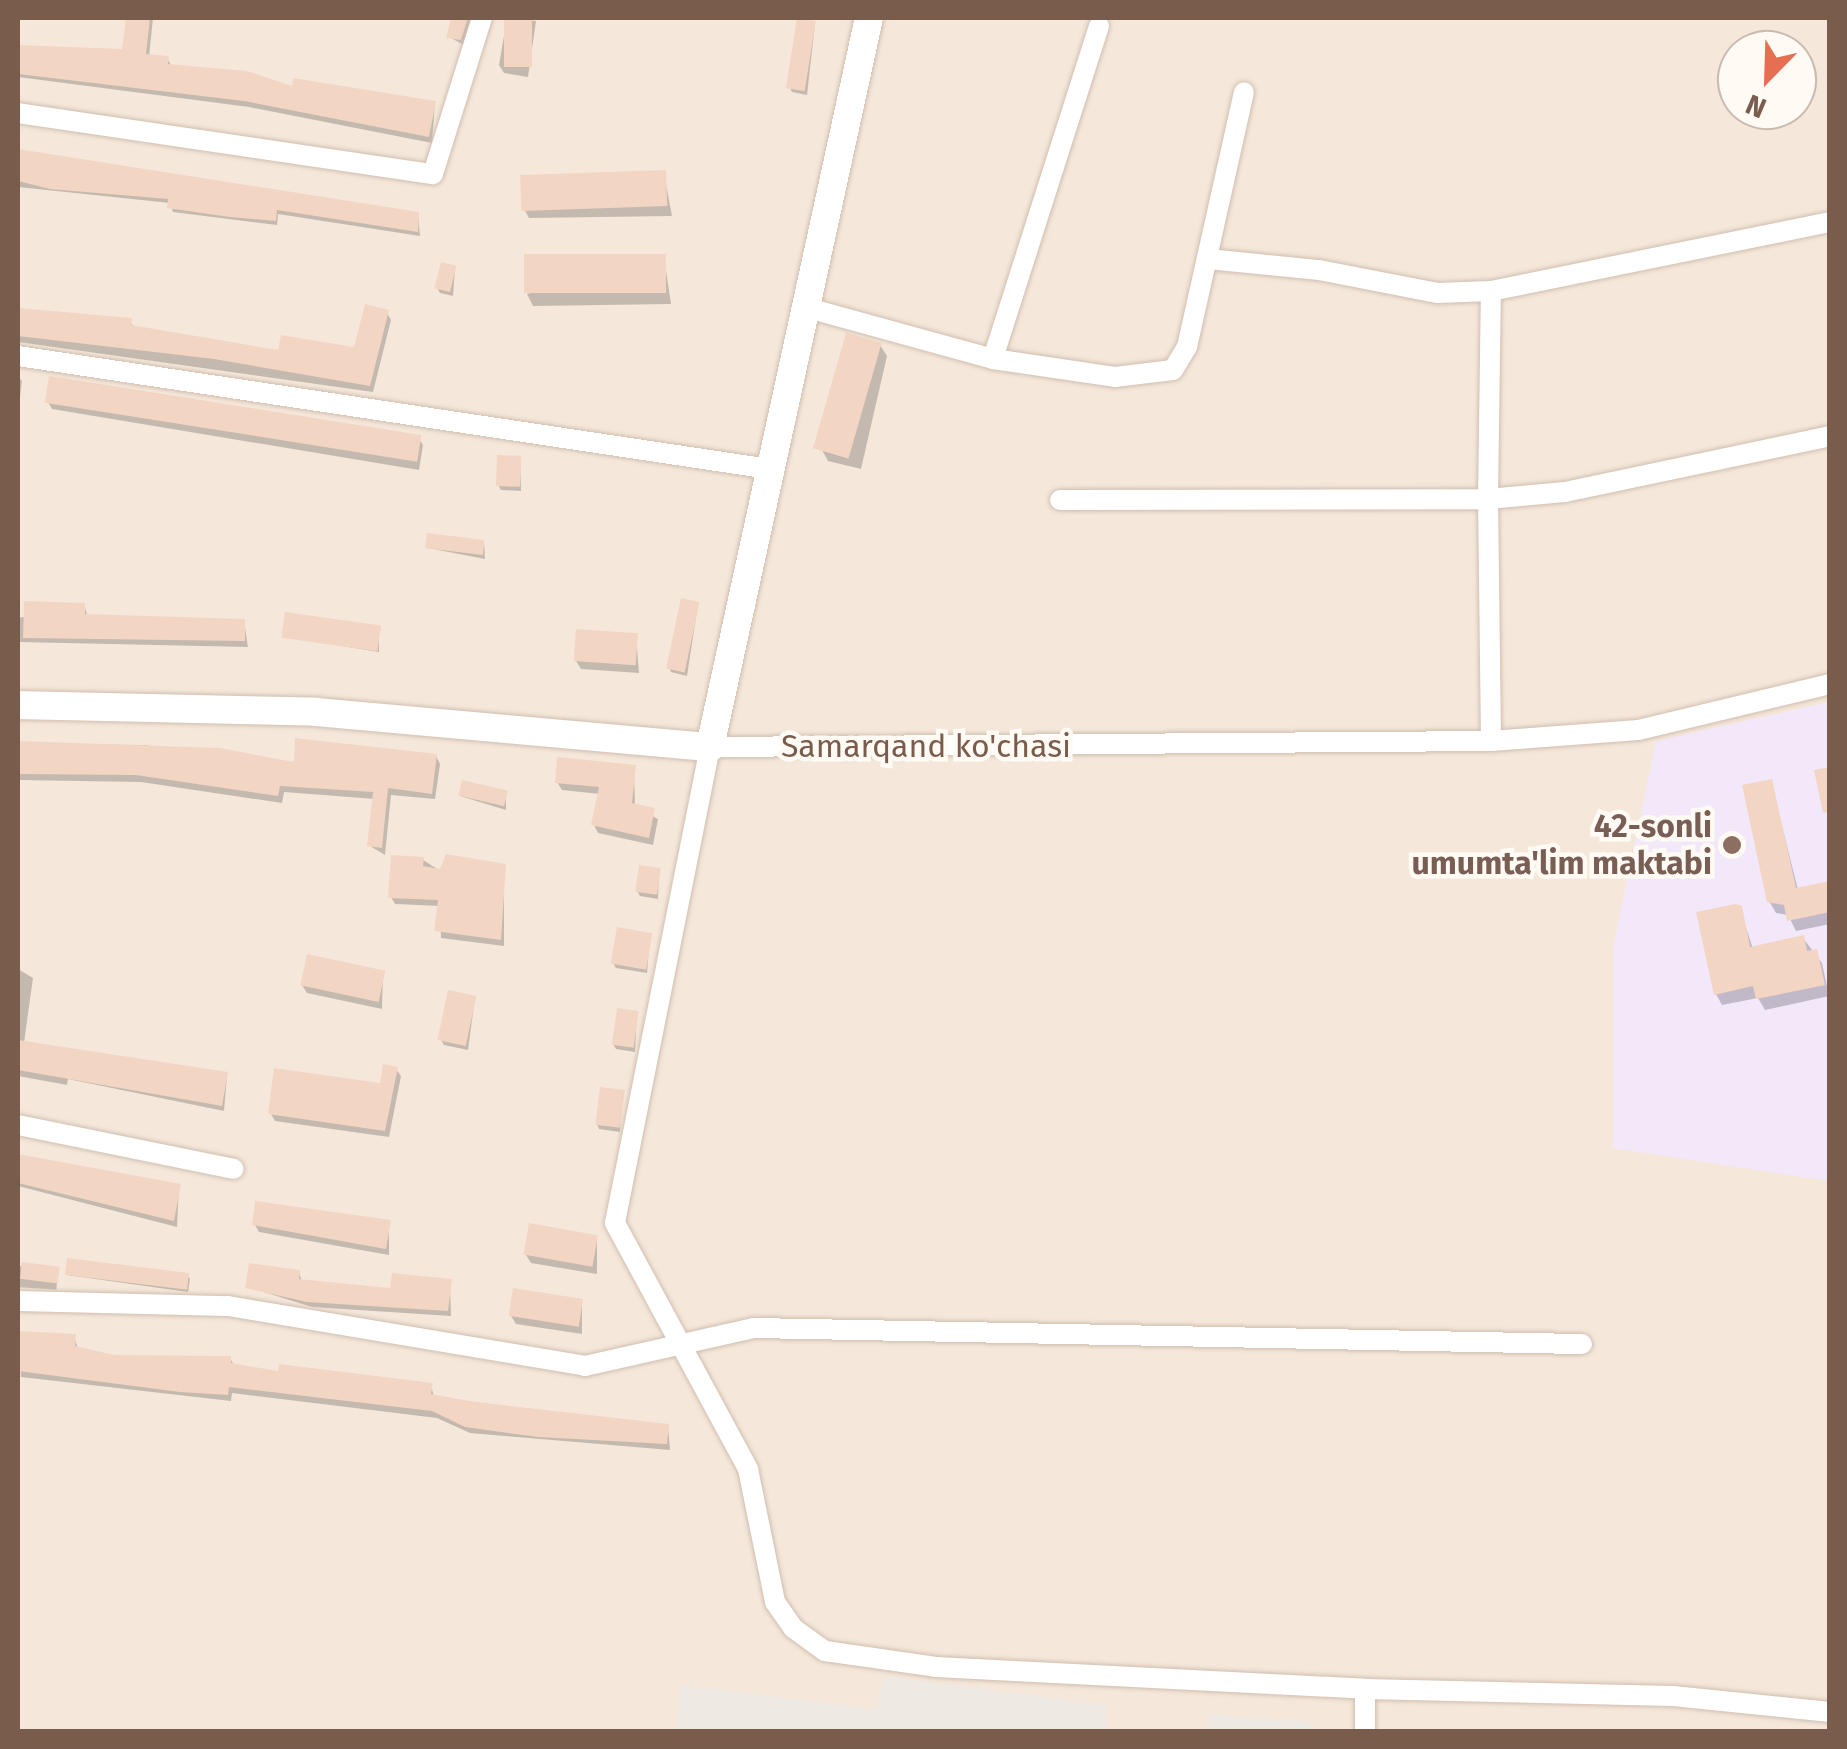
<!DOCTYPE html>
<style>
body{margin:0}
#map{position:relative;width:1847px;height:1749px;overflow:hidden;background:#fdf6ec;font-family:"Fira Sans",sans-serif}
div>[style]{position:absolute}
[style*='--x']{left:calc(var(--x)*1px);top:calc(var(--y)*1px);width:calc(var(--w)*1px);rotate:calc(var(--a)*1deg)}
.residential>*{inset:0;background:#f5e8da}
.industrial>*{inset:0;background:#efe9e4}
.education>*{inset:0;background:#f3e8fa}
.shadow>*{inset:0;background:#0003;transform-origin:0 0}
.building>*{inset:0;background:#f3d5c3;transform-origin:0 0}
.roads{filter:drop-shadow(0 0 2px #d1beb0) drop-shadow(0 0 2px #d1beb0)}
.street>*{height:20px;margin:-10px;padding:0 10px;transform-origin:10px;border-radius:10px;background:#fff}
.secondary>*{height:28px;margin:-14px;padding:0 14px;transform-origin:14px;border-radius:14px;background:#fff}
.dots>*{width:28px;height:28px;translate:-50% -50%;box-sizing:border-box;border:5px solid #fffaf3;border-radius:50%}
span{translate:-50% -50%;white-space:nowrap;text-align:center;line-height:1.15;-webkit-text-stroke:9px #fffaf3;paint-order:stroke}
.street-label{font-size:32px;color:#7a5c4d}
.education-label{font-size:32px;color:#785e54;font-weight:700}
.right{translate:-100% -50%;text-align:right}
.frame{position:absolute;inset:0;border:20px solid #7a5c4d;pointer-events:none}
.north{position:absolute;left:1717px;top:30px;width:100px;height:100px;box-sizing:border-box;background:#fffaf3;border:2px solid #cabbb1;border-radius:50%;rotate:203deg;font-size:28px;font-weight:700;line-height:40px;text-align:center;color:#7a5c4d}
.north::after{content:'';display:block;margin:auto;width:35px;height:45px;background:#e76f51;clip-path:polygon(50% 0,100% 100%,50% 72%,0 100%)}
</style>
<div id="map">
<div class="residential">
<i style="clip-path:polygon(evenodd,18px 18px,1829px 18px,1829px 1731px,18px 1731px,18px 18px,1737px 50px,1797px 50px,1797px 110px,1737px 110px,1737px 50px)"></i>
</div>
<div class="industrial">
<i style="clip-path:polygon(884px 1676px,1106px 1705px,1107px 1731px,676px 1731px,680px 1685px,876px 1709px)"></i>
<i style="clip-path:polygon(1209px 1714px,1312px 1722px,1314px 1731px,1207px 1731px)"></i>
</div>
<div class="education">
<i style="clip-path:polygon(1829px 702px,1829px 1181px,1613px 1148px,1613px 948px,1656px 741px)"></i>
</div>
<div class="shadow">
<i style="clip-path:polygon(128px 18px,153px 18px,149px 57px,167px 58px,171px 65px,294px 90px,435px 103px,432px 143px,249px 107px,18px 77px,18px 47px,124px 52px)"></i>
<i style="clip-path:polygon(453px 18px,475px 18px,464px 45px,449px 37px)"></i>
<i style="clip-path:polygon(507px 18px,536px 21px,528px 77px,504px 73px,499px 65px)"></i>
<i style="clip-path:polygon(815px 24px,807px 95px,792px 92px,790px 88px)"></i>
<i style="clip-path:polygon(18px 153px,418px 215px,420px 236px,278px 214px,277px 225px,173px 212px,170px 203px,18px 187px)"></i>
<i style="clip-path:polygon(664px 173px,672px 216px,529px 218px,523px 207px)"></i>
<i style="clip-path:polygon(664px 257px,671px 304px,533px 306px,527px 294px)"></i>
<i style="clip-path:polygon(455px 268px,453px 296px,440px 293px,437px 288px)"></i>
<i style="clip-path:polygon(18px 310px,130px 321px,134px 328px,280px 353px,356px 350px,387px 313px,391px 320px,373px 392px,18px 342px)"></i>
<i style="clip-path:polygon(880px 345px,887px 356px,861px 469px,828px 461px,822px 450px)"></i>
<i style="clip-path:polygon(18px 376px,22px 381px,19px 405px,18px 405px)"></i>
<i style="clip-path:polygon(48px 402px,419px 439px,423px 445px,419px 470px,52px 409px)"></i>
<i style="clip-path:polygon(520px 459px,521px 491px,501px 490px,498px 485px)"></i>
<i style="clip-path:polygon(484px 542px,485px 559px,428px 548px)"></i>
<i style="clip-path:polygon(698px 604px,687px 676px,671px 672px,669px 667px)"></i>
<i style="clip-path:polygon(84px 605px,88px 617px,244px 621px,248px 647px,18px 642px,18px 618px)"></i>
<i style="clip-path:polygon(379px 628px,379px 652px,286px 637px)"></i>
<i style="clip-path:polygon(636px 636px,639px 673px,581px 669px,576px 661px)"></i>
<i style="clip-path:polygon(18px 744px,144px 745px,296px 765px,436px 756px,440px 764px,435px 799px,391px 795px,385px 855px,370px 846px,375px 799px,284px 792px,282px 803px,141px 782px,18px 780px)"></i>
<i style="clip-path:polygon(634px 767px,635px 807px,658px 819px,653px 845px,598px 833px,594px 825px,600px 794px,562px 790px,557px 782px)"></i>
<i style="clip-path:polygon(1771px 782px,1798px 890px,1830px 883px,1830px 924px,1796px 931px,1788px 915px,1776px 913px,1769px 901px)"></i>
<i style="clip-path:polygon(506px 793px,506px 810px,460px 796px)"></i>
<i style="clip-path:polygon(423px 860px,442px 872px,504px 866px,504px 946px,441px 938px,440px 906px,395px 904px,391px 897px)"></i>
<i style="clip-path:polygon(659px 871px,658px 899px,640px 896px,637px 891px)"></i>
<i style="clip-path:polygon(1740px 909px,1753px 949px,1803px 938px,1822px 963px,1829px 996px,1765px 1010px,1758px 998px,1722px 1005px,1716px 994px)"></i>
<i style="clip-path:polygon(650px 935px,647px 973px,616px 968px,613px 963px)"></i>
<i style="clip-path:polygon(18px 969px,33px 978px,24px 1043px,227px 1075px,224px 1111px,68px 1079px,67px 1085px,18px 1076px)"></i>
<i style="clip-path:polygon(383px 973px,382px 1009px,307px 993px,302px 985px)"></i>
<i style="clip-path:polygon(475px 998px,468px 1050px,444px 1045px,441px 1040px)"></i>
<i style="clip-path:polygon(637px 1013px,635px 1052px,616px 1049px,613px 1044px)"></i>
<i style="clip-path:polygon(396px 1069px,401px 1076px,389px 1137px,275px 1121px,271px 1114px,382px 1086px)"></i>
<i style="clip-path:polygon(623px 1093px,620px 1132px,599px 1129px,597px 1124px)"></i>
<i style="clip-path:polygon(18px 1158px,179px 1186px,177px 1227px,18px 1186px)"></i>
<i style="clip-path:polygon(389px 1223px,389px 1255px,259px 1232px,255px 1225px)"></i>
<i style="clip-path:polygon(597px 1237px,597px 1274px,531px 1263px,526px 1255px)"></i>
<i style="left:18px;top:1266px;width:40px;height:21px;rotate:4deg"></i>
<i style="clip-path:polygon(299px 1272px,302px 1282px,392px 1290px,450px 1282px,451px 1316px,312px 1307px,248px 1287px)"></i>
<i style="clip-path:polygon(67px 1275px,187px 1275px,190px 1279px,188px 1292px)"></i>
<i style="clip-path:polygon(582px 1301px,582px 1334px,516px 1324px,511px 1316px)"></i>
<i style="clip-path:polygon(18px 1334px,74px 1337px,78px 1349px,113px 1357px,230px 1358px,234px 1365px,280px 1373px,431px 1385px,434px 1397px,668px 1426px,670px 1450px,470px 1433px,437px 1418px,232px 1393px,231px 1401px,21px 1377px)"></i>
</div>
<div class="building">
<i style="clip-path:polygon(126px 18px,150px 18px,146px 54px,169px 56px,168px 64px,247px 71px,292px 86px,293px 78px,436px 101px,429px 137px,244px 101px,18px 74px,18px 45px,122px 49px)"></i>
<i style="clip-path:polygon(451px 18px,468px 18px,461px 40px,446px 38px)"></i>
<i style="left:504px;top:18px;width:28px;height:49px"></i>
<i style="left:797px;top:18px;width:19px;height:71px;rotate:9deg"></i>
<i style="clip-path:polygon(18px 149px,419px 212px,418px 232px,277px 210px,276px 221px,230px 217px,167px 208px,168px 199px,50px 189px,18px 181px)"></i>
<i style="left:666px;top:170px;width:36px;height:146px;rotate:88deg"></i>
<i style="left:666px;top:254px;width:39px;height:142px;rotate:90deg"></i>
<i style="left:441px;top:262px;width:16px;height:27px;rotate:14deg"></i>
<i style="clip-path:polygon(365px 304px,389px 310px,370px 386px,214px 359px,18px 336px,18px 308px,132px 318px,131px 325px,278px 350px,281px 335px,354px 347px)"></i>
<i style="left:846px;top:333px;width:37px;height:120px;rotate:16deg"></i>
<i style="left:49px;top:376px;width:377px;height:27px;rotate:9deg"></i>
<i style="left:497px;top:455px;width:24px;height:31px;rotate:2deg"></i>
<i style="left:427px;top:533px;width:58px;height:15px;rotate:7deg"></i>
<i style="left:681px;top:598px;width:19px;height:72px;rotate:12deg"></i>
<i style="clip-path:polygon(24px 601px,85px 603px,85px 614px,245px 619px,245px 641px,23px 638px)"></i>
<i style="left:285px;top:612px;width:97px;height:26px;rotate:8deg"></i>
<i style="left:576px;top:629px;width:62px;height:32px;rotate:4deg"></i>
<i style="clip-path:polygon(295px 738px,437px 754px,432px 794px,388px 788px,382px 848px,367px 846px,373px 792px,280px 786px,278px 796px,136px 775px,18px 774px,18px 741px,220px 748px,294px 762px)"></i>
<i style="clip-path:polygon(557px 757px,636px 765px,632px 803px,655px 808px,649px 838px,591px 825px,599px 787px,555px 783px)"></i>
<i style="clip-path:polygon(1830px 767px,1830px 812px,1823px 813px,1814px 770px)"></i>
<i style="clip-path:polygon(1772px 779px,1796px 888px,1830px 881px,1830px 912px,1787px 921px,1784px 905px,1767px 902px,1742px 785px)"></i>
<i style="left:462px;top:780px;width:47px;height:16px;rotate:13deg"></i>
<i style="clip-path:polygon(446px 854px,506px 864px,501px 940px,434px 931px,438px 900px,388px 898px,391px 855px,424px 857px,423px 866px,440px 869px)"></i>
<i style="left:639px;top:865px;width:22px;height:27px;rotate:8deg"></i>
<i style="clip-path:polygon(1735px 904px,1742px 906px,1750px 947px,1804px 935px,1807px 951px,1817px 949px,1825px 985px,1756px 999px,1753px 986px,1714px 995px,1696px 912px)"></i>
<i style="left:617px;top:927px;width:36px;height:37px;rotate:10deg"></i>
<i style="left:307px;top:954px;width:80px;height:32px;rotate:12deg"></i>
<i style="left:448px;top:990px;width:29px;height:51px;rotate:12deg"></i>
<i style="left:617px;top:1008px;width:22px;height:37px;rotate:8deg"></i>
<i style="clip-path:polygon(18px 1040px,228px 1072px,222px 1106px,18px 1070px)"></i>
<i style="clip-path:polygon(383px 1064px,398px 1067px,385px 1131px,268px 1114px,274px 1068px,380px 1083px)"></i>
<i style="left:600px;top:1087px;width:25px;height:38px;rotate:7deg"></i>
<i style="clip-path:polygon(18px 1154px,181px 1184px,174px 1221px,18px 1183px)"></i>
<i style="clip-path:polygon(255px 1201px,391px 1220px,386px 1249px,252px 1225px)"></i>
<i style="left:529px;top:1223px;width:70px;height:32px;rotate:10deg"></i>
<i style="left:67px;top:1258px;width:123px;height:17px;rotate:7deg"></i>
<i style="left:22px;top:1262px;width:38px;height:17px;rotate:7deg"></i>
<i style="clip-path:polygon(249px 1263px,300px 1270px,299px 1279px,390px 1288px,392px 1273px,452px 1279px,448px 1311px,307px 1302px,245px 1288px)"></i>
<i style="left:513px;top:1288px;width:71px;height:28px;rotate:9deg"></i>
<i style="clip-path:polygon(18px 1331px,76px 1334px,75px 1346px,114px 1355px,231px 1356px,231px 1363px,278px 1371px,279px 1364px,433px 1383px,431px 1394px,475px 1402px,669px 1424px,667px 1444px,538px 1437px,465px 1427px,432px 1411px,229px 1387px,228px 1395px,180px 1392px,18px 1371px)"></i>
</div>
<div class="roads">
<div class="street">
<i style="--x:1099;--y:26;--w:349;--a:107.7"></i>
<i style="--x:993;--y:359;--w:123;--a:8.4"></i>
<i style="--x:1115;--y:377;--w:58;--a:-6.9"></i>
<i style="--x:1173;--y:370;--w:27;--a:-59"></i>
<i style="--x:1187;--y:347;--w:261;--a:-77.4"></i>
<i style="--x:18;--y:113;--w:419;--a:8.4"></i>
<i style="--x:433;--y:174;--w:164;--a:-72.6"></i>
<i style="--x:1208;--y:259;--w:112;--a:5.7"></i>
<i style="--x:1319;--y:270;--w:120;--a:11"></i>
<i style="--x:1437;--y:293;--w:54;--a:-2.1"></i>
<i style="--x:1491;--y:291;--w:346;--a:-11.5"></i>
<i style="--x:808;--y:308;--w:192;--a:15.4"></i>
<i style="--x:18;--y:356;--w:760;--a:8.55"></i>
<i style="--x:1060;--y:500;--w:428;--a:-0.1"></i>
<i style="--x:1488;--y:499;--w:208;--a:-89.2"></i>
<i style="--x:1830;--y:684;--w:197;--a:166.5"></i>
<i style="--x:1638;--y:730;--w:147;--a:175.7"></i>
<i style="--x:1491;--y:741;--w:781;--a:179.56"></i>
<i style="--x:710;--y:747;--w:485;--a:101.3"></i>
<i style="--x:615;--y:1223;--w:280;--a:61.6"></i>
<i style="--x:748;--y:1469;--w:136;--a:78.5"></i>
<i style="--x:775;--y:1602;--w:32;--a:55"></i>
<i style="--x:793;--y:1628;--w:39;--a:36"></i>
<i style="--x:825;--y:1651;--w:112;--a:8.2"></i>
<i style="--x:936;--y:1667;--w:430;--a:2.9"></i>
<i style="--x:1365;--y:1689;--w:308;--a:1.3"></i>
<i style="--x:1673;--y:1696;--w:158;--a:5.8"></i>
<i style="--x:1491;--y:741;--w:242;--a:-90.7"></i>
<i style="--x:1488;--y:499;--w:77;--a:-5.2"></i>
<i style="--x:1565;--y:492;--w:271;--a:-11.9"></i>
<i style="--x:18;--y:1125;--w:220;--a:11.5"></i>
<i style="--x:18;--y:1301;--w:210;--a:1.4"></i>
<i style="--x:228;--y:1306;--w:362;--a:9.5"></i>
<i style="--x:585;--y:1366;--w:173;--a:-12.7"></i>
<i style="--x:754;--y:1328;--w:828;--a:1.11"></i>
<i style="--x:1365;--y:1689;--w:43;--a:90"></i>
</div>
<div class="secondary">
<i style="--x:18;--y:705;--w:298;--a:1.3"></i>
<i style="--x:316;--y:712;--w:396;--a:5.1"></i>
<i style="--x:710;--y:747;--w:746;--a:-77.7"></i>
</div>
</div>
<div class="dots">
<i style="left:1732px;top:845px;background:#8d6e63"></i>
</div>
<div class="street-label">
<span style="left:926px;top:746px">Samarqand ko'chasi</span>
</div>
<div class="education-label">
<span class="right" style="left:1712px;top:845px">42-sonli<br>umumta'lim maktabi</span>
</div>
<div class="frame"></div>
<div class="north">N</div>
</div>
